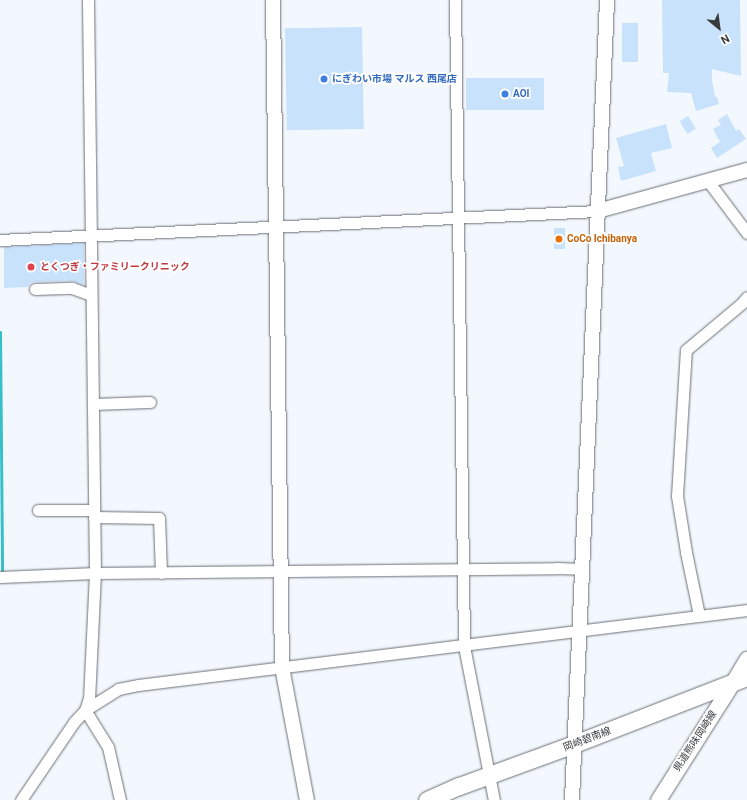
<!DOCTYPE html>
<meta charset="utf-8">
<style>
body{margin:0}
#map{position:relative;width:747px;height:800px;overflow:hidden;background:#f3f8fe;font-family:Roboto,"Noto Sans JP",sans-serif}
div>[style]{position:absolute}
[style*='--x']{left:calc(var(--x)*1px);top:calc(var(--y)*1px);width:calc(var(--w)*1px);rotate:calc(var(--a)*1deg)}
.stream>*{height:3px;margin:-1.5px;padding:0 1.5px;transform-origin:1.5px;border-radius:1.5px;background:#38c0c8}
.building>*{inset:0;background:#c9e2fc;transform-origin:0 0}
.roads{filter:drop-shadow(0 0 1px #6b6f74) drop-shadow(0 0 1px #6b6f74)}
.minor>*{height:11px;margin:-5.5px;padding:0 5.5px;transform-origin:5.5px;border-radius:5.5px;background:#fff}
.tertiary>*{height:14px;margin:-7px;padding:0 7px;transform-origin:7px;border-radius:7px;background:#fff}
.secondary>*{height:15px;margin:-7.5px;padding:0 7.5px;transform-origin:7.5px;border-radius:7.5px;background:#fff}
.primary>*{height:17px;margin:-8.5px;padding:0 8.5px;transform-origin:8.5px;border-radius:8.5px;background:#fff}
.dots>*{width:11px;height:11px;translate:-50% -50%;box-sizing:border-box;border:2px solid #fff;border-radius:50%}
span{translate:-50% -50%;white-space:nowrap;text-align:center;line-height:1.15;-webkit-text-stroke:3.5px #fff;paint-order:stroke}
.shop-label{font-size:10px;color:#366cbe;font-weight:700}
.left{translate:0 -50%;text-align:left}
.food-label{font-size:10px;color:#c56008;font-weight:700}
.health-label{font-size:10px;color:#be3a42;font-weight:700}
.street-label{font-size:10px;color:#393b3d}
.north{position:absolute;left:699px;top:8px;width:40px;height:40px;-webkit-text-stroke:3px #fff;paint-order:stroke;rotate:151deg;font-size:11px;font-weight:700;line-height:16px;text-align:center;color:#393b3d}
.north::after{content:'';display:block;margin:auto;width:14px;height:18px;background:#393b3d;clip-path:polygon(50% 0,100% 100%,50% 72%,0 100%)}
</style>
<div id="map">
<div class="stream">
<i style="--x:0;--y:332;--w:240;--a:89.5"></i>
</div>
<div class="building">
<i style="clip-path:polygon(662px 0,740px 0,741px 76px,712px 69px,712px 80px,715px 97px,717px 97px,719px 104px,696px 111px,691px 93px,667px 92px,669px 73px,663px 73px)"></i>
<i style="left:622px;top:23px;width:16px;height:39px"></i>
<i style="left:362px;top:27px;width:102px;height:77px;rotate:89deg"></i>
<i style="left:466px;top:78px;width:78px;height:32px"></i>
<i style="clip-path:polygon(727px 114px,736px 131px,739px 129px,746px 139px,717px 158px,711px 148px,720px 142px,713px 129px,721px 125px,718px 120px)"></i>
<i style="left:688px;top:116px;width:15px;height:10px;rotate:58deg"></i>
<i style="clip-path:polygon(666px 124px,672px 148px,651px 153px,656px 171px,621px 181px,618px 167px,624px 166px,616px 138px)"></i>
<i style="left:554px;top:228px;width:11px;height:21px"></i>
<i style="clip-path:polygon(84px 243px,84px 285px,72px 281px,35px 282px,31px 283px,28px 287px,4px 288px,4px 247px)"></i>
</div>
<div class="roads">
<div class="minor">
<i style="--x:88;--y:0;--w:573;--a:89.3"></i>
<i style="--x:95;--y:573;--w:125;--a:92.7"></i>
<i style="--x:89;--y:698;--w:13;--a:108"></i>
<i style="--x:85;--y:710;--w:44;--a:58.1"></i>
<i style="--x:108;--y:747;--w:54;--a:77.2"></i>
<i style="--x:455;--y:0;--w:646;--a:89.2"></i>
<i style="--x:464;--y:646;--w:157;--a:79"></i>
<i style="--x:708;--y:181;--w:65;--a:53.1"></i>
<i style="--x:0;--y:240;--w:599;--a:-2.78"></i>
<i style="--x:35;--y:289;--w:37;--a:-2"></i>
<i style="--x:72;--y:288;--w:20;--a:20"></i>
<i style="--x:93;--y:404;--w:57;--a:-2"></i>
<i style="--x:38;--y:510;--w:56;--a:0"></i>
<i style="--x:94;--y:517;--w:65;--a:0.9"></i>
<i style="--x:159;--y:518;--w:55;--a:87.9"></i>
<i style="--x:0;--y:577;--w:95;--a:-2.4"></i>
<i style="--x:95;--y:573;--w:462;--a:-0.6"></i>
<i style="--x:557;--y:568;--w:25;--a:2"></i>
<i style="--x:699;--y:615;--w:64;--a:-101.7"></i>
<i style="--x:686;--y:552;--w:57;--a:-99.1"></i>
<i style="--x:677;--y:496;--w:146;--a:-86.5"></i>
<i style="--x:686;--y:350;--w:72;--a:-39.9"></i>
<i style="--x:741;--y:304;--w:9;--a:-49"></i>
<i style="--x:21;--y:800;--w:94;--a:-55.8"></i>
<i style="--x:74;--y:722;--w:16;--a:-47"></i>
<i style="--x:85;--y:710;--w:39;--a:-32"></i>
<i style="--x:118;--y:689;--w:20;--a:-11"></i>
<i style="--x:138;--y:685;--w:614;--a:-7.02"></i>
</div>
<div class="tertiary">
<i style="--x:273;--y:0;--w:667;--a:89.23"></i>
<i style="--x:282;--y:667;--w:135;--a:79.4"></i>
<i style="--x:598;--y:211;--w:155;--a:-15.4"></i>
<i style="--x:733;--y:682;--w:27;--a:-59"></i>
<i style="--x:572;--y:800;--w:801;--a:-87.49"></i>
</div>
<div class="secondary">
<i style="--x:658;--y:800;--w:140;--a:-57.6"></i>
</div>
<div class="primary">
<i style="--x:427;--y:800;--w:35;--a:-24"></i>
<i style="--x:459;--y:786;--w:122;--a:-20.1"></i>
<i style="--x:574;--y:744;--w:186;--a:-21.2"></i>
</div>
</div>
<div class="dots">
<i style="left:324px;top:79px;background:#3f7fe0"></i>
<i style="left:505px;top:94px;background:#3f7fe0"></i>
<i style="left:559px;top:239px;background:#e8710a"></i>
<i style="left:31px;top:267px;background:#e0444e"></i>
</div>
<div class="shop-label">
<span class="left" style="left:332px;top:79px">にぎわい市場 マルス 西尾店</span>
<span class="left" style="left:513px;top:94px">AOI</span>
</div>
<div class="food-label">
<span class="left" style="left:567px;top:239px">CoCo Ichibanya</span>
</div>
<div class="health-label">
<span class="left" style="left:40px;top:267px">とくつぎ・ファミリークリニック</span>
</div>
<div class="street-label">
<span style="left:587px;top:739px;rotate:-21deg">岡崎碧南線</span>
<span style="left:695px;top:741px;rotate:-57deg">県道熊味岡崎線</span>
</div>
<div class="north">N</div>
</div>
